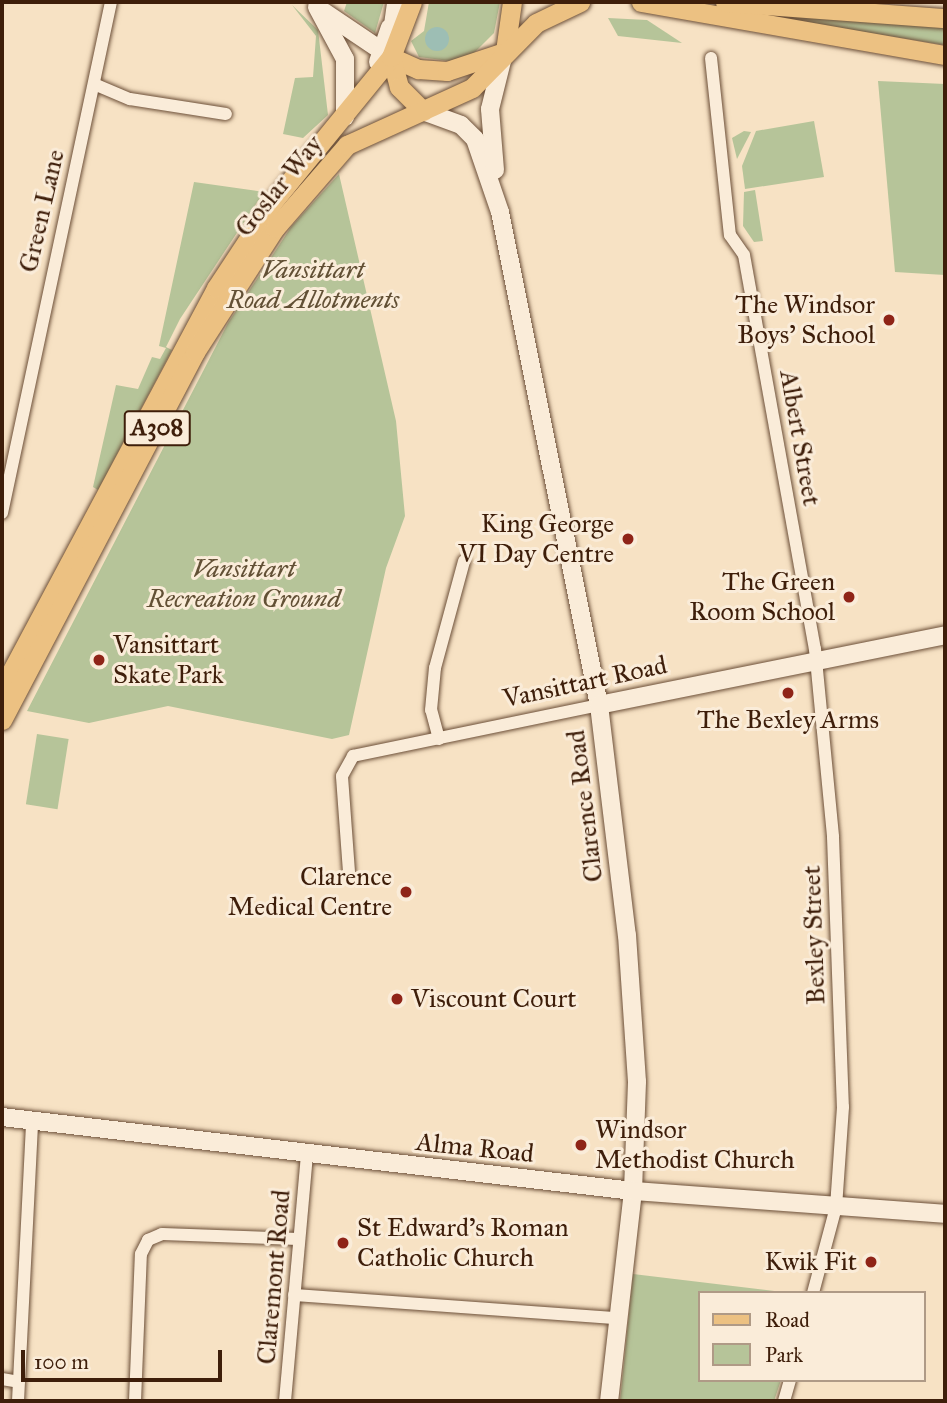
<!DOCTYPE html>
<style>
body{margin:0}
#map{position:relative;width:947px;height:1403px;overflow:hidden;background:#f7e2c4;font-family:"IM FELL Great Primer",serif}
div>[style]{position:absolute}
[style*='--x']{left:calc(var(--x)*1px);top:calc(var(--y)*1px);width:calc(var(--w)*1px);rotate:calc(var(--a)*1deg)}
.green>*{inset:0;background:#b6c499;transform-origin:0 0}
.water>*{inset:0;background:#9dbeb4}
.round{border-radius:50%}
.roads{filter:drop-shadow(0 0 2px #6c4f38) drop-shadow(0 0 2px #6c4f38)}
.street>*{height:12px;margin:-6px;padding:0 6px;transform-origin:6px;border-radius:6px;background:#faecd9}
.secondary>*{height:18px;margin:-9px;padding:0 9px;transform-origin:9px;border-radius:9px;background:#faecd9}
.primary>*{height:19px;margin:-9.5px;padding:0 9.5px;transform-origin:9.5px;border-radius:9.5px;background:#ecc182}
.dots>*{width:19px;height:19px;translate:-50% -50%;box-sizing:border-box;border:4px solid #faecd9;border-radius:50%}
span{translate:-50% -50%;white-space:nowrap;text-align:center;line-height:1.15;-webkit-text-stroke:6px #faecd9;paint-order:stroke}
.shield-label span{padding:2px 5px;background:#faecd9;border:2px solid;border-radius:5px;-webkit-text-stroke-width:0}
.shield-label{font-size:24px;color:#3e1e0a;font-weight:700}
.street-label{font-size:26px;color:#3e1e0a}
.park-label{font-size:26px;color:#625035;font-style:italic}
.poi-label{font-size:26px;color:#3e1e0a}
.right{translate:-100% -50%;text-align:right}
.left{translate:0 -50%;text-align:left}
.frame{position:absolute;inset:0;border:4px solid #3e1e0a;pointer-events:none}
.legend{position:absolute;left:698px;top:1291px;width:228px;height:91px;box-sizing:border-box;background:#faecd9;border:2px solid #af9a86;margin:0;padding:9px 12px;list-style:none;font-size:21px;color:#3e1e0a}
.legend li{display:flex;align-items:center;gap:14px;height:35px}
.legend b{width:35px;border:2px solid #af9a86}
.scale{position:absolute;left:21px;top:1350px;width:201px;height:32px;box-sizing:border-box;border:4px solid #3e1e0a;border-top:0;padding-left:9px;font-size:21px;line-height:24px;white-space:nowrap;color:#3e1e0a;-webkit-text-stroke:5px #faecd9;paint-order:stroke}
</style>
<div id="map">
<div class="green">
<i style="clip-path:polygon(347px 2px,384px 2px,375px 33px,344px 11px)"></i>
<i style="clip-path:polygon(429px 2px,500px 2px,494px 33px,472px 55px,450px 61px,419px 57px,411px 41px,424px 31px)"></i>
<i style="clip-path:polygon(292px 5px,318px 30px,328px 115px,303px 138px,283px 134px,295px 78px,313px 77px,316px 36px)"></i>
<i style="clip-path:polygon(718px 9px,945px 26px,945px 45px)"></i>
<i style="clip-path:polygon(608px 18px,647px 20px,682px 43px,618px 36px)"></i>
<i style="clip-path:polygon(878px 81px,945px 84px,945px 275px,895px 272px)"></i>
<i style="clip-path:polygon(814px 121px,824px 177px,745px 189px,742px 166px,756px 131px)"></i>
<i style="clip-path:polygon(744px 131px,751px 132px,737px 159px,732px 138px)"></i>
<i style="clip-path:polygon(339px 174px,396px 421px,405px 516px,386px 568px,349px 735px,332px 739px,168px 706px,89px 723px,27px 711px,228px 323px,291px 227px)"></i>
<i style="clip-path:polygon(194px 182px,264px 192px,180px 319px,166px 347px,172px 350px,98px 490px,93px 487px,116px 385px,138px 389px,152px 357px,160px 359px,166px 348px,159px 346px)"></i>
<i style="clip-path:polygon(755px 190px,763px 241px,754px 242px,743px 226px,744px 192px)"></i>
<i style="left:37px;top:734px;width:32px;height:71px;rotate:9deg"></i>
<i style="clip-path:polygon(633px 1274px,791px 1293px,700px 1293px,700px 1380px,781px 1380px,774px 1401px,620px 1401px)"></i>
</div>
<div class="water">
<i class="round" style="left:425px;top:27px;width:24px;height:24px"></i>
</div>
<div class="roads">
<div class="street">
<i style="--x:711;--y:58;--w:178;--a:83.9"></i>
<i style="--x:730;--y:235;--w:24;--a:55"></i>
<i style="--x:744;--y:255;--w:400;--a:79.8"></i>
<i style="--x:815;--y:649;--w:189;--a:84.5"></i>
<i style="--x:833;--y:837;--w:270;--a:87.9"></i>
<i style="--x:843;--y:1107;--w:100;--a:94"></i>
<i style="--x:836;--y:1207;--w:89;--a:105"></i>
<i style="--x:94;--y:84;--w:39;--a:23"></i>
<i style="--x:130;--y:99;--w:97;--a:8.9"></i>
<i style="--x:2;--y:513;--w:522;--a:-77.96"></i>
<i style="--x:439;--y:739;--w:30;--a:-105"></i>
<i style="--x:431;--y:710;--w:42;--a:-84.6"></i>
<i style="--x:435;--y:668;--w:111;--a:-74.8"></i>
<i style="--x:349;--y:872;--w:96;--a:-94.2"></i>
<i style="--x:342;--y:776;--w:23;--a:-61"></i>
<i style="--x:353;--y:756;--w:251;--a:-11.7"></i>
<i style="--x:294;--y:1295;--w:325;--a:4.1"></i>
<i style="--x:2;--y:1379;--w:17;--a:10"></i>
<i style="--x:18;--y:1401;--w:281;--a:-87.1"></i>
<i style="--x:135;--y:1401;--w:147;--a:-87.7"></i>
<i style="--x:141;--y:1254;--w:16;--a:-63"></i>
<i style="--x:148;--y:1240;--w:15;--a:-23"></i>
<i style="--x:162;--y:1234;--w:137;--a:2.1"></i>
<i style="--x:285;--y:1401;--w:246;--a:-84.9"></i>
<i style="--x:784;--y:1401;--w:22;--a:-74"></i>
</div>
<div class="secondary">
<i style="--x:317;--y:7;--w:59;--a:61.7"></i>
<i style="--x:345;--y:59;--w:58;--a:90"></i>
<i style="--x:324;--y:12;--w:81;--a:33.9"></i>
<i style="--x:391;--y:39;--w:37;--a:-82"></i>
<i style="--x:378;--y:62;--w:36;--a:-71"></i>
<i style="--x:423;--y:111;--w:40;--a:20.2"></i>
<i style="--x:461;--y:125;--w:20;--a:45"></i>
<i style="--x:475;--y:139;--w:77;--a:71.1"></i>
<i style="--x:500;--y:212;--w:503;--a:78.65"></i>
<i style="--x:599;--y:705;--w:232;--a:83.1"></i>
<i style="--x:627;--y:935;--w:147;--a:86.1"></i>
<i style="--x:637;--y:1082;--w:109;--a:92.1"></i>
<i style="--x:633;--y:1191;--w:211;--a:96.5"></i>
<i style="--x:495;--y:170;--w:61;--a:-94.7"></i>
<i style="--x:490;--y:109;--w:58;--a:-76"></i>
<i style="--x:599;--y:705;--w:353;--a:-11.4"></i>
<i style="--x:2;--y:1117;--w:635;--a:6.69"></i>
<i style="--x:633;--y:1191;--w:313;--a:4.2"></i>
</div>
<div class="primary">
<i style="--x:641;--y:2;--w:309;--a:9.9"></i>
<i style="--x:725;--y:2;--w:221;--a:4.2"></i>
<i style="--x:505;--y:51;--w:49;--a:-81.9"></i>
<i style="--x:391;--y:57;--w:30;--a:24"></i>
<i style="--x:418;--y:69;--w:29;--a:4"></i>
<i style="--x:447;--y:71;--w:57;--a:-18.4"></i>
<i style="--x:391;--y:57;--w:31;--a:75"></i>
<i style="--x:399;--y:87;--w:34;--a:45"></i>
<i style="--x:2;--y:689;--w:455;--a:-61.9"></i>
<i style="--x:216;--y:288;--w:102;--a:-56.6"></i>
<i style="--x:272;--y:203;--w:188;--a:-50.8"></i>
<i style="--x:391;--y:57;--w:59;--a:-69.1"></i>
<i style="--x:2;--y:720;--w:416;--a:-62.3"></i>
<i style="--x:195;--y:352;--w:148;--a:-57.2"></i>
<i style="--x:275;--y:228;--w:110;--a:-49.1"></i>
<i style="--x:347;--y:145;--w:137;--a:-24.5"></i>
<i style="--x:472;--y:88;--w:91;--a:-45.4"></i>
<i style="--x:536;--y:23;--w:49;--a:-25.5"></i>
</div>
</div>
<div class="dots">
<i style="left:889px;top:320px;background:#8f2418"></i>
<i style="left:628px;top:539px;background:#8f2418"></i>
<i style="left:849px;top:597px;background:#8f2418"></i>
<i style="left:99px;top:660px;background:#8f2418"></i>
<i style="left:788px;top:693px;background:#8f2418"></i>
<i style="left:406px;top:892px;background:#8f2418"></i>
<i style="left:397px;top:999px;background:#8f2418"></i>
<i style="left:581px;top:1145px;background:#8f2418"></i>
<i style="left:343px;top:1243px;background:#8f2418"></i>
<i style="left:871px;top:1262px;background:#8f2418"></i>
</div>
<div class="shield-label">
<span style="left:157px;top:428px">A308</span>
</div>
<div class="street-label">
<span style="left:279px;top:186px;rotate:-51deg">Goslar Way</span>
<span style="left:42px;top:211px;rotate:-77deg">Green Lane</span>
<span style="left:800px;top:438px;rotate:80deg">Albert Street</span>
<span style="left:585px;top:682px;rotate:-12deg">Vansittart Road</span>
<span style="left:585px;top:806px;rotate:-97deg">Clarence Road</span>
<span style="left:814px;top:935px;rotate:-92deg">Bexley Street</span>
<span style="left:475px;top:1148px;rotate:6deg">Alma Road</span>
<span style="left:274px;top:1277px;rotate:-85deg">Claremont Road</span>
</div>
<div class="park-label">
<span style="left:313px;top:285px">Vansittart<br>Road Allotments</span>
<span style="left:244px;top:584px">Vansittart<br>Recreation Ground</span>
</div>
<div class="poi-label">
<span class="right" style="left:875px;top:320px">The Windsor<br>Boys' School</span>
<span class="right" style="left:614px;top:539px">King George<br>VI Day Centre</span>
<span class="right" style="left:835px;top:597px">The Green<br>Room School</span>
<span class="left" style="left:113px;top:660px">Vansittart<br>Skate Park</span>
<span style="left:788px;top:720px">The Bexley Arms</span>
<span class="right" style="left:392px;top:892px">Clarence<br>Medical Centre</span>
<span class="left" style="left:411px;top:999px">Viscount Court</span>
<span class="left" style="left:595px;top:1145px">Windsor<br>Methodist Church</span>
<span class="left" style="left:357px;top:1243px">St Edward's Roman<br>Catholic Church</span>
<span class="right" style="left:857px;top:1262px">Kwik Fit</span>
</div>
<div class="frame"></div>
<ul class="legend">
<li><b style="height:9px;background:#ecc182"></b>Road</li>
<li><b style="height:19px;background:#b6c499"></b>Park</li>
</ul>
<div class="scale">100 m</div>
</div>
